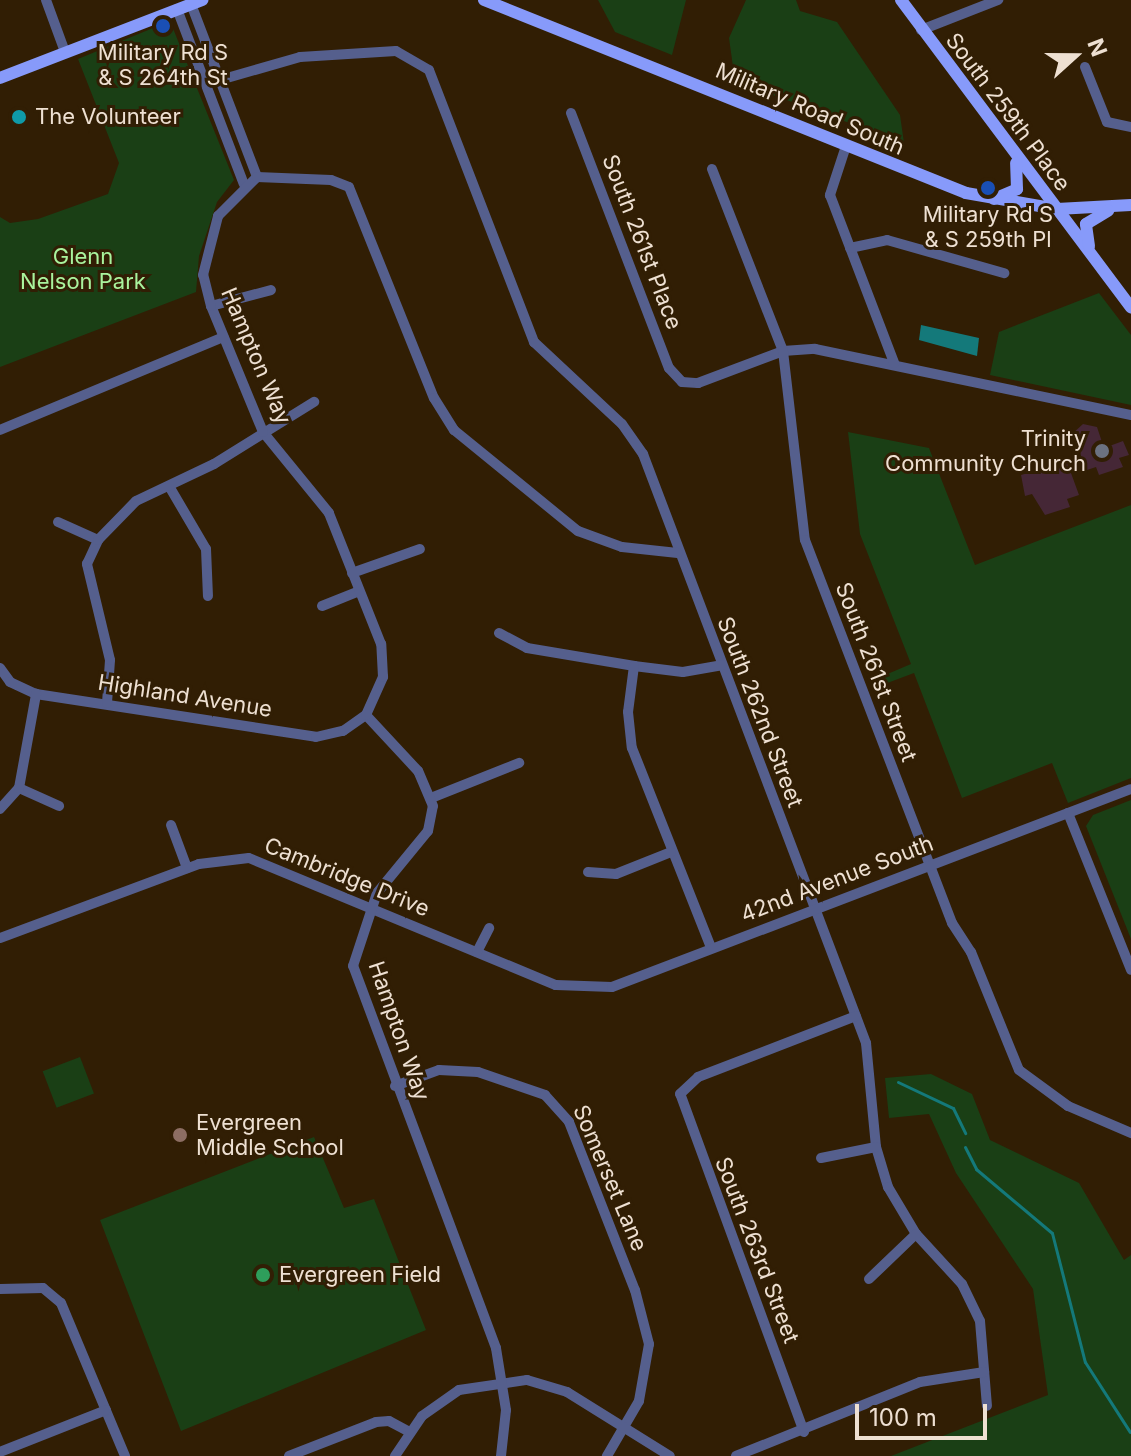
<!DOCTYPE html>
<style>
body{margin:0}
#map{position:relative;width:1131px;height:1456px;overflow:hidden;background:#311e04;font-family:Inter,sans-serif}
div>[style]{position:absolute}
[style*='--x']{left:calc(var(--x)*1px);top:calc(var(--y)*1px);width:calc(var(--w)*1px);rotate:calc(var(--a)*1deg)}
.green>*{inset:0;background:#1a3f15;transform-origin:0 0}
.water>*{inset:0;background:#14797a}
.stream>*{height:3px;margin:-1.5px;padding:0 1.5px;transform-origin:1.5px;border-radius:1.5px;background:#14797a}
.building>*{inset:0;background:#452736}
.minor>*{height:10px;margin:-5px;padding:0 5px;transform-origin:5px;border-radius:5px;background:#555f8d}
.major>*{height:12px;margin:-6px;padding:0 6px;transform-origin:6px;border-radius:6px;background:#879afa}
.dots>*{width:22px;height:22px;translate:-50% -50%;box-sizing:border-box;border:4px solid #311e04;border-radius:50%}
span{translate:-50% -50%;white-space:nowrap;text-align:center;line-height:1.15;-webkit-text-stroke:6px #311e04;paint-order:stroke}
.poi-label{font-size:22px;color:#eee0d2}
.left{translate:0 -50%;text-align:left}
.right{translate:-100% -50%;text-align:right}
.street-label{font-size:22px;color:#eee0d2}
.park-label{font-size:22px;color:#a9f39d}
.north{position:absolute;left:1035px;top:16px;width:80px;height:80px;-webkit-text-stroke:6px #311e04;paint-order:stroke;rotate:69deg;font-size:22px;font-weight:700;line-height:32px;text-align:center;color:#eee0d2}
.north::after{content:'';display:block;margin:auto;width:28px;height:36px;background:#eee0d2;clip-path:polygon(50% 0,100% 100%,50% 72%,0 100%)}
.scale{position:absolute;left:855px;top:1404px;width:132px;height:36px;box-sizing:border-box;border:4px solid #eee0d2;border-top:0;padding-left:10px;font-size:24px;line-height:28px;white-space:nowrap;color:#eee0d2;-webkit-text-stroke:6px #311e04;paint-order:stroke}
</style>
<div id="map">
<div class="green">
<i style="clip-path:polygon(598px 0,686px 0,672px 55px,615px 32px)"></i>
<i style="clip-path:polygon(746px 0,796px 0,800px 11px,837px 22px,900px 115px,904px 143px,735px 81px,729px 38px)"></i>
<i style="clip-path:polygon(170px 21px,234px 180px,217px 202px,199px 256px,196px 292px,0 367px,0 217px,10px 223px,38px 219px,108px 194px,119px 163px,78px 59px)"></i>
<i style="clip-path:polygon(1099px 293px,1131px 335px,1131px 405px,990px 375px,999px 332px)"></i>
<i style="clip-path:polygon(848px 432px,929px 448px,975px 565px,1131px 505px,1131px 778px,1068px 803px,1052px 763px,962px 798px,914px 673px,874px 688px,871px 681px,911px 664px,860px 534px)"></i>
<i style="clip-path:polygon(1131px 800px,1131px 939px,1086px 826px,1093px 815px)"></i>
<i style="left:80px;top:1057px;width:39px;height:40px;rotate:69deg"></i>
<i style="clip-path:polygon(931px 1074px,972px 1094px,990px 1140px,1079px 1183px,1124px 1260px,1131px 1255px,1131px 1456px,891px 1456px,1048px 1395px,1033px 1289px,956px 1173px,929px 1114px,889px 1118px,885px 1078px)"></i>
<i style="clip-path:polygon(314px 1137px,344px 1208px,374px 1199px,426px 1330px,181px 1431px,100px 1220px)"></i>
</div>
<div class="water">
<i style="clip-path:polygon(921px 325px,979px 338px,977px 356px,919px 340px)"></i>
</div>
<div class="stream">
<i style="--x:898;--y:1082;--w:61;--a:25.3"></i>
<i style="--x:953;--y:1108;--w:28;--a:64"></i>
<i style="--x:965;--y:1147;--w:25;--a:63"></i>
<i style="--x:976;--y:1169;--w:99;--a:40.1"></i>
<i style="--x:1052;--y:1233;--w:133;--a:75.7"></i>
<i style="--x:1085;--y:1362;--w:83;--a:57.3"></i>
</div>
<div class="building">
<i style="clip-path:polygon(1083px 424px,1097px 427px,1104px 448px,1123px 441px,1129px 455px,1119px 458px,1123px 467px,1099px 475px,1096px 467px,1087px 470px,1072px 434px)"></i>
<i style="clip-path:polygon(1067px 462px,1079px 495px,1067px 499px,1070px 507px,1045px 515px,1032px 494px,1025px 496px,1021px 475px)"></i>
</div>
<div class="minor">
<i style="--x:46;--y:0;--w:55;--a:69.9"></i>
<i style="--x:191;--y:4;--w:185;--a:69.1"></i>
<i style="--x:177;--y:9;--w:187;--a:69.1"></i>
<i style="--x:921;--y:30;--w:83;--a:-21.3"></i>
<i style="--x:1085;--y:67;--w:59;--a:68.2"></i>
<i style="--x:1107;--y:122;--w:25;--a:12"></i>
<i style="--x:206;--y:84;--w:98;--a:-16"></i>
<i style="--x:300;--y:57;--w:96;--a:-3.6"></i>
<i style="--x:396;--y:51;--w:38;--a:30"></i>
<i style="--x:429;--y:70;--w:292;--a:68.9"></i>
<i style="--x:534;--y:342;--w:120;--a:43"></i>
<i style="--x:622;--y:424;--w:37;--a:55"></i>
<i style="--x:643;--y:454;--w:630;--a:69.26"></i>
<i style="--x:866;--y:1043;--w:104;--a:84.5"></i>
<i style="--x:876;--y:1147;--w:42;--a:73.3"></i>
<i style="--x:888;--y:1187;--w:55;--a:59.2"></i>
<i style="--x:916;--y:1234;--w:68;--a:47.4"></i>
<i style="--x:962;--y:1284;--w:41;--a:64.1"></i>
<i style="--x:980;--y:1321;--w:85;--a:85.3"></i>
<i style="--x:571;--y:113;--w:273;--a:69"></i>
<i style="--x:669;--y:368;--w:19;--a:47"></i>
<i style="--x:682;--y:382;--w:16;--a:4"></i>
<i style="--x:698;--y:383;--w:91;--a:-20.6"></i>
<i style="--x:783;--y:351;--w:32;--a:-4"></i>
<i style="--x:815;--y:349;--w:323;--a:11.8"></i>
<i style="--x:846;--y:146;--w:52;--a:108.1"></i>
<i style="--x:830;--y:195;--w:180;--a:69.1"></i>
<i style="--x:712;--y:169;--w:195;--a:68.7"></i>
<i style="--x:783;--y:351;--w:190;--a:83.4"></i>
<i style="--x:805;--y:540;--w:410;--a:69"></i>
<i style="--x:952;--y:923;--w:35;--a:57"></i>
<i style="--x:971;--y:952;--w:127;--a:67.9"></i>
<i style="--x:1019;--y:1070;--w:61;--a:36.3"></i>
<i style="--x:1068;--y:1106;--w:69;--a:23.2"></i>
<i style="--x:850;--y:248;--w:38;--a:-12"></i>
<i style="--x:887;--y:240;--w:122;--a:15.8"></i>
<i style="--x:211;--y:306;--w:62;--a:-14.9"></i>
<i style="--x:0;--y:430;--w:242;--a:-22.6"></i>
<i style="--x:169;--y:486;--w:73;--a:59.6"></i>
<i style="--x:206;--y:549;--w:47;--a:87.6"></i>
<i style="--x:58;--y:522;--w:44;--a:24.2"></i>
<i style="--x:352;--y:573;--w:72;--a:-19.4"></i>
<i style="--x:322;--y:606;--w:40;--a:-22"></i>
<i style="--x:499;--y:633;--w:32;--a:28"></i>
<i style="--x:527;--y:648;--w:109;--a:9.5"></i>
<i style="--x:634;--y:666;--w:49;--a:7"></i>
<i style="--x:683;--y:672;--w:39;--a:-10"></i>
<i style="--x:634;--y:666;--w:46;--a:97.4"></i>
<i style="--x:628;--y:712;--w:36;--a:84"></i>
<i style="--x:632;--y:748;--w:215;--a:68.4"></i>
<i style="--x:0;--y:668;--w:17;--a:54"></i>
<i style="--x:10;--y:682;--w:29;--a:25"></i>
<i style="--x:36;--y:694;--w:283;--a:8.7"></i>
<i style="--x:316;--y:737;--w:28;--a:-13"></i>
<i style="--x:343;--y:731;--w:28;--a:-35"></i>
<i style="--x:107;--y:703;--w:43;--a:-86"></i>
<i style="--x:110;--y:660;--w:99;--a:-103.5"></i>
<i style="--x:87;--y:564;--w:26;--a:-65"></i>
<i style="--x:98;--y:540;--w:54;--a:-45.7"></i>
<i style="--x:136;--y:501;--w:86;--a:-25.4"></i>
<i style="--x:214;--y:464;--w:118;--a:-31.8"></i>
<i style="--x:19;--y:788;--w:44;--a:24.2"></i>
<i style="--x:431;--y:798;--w:95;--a:-21.7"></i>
<i style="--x:0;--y:809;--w:28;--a:-48"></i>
<i style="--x:19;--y:788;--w:96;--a:-79.7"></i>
<i style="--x:1068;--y:813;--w:169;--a:68.1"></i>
<i style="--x:171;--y:825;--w:46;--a:69.6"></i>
<i style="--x:588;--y:872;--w:28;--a:4"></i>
<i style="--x:616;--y:874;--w:59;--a:-21.8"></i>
<i style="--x:0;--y:938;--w:212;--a:-20.4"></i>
<i style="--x:199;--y:864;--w:50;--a:-6.8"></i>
<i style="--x:249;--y:858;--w:332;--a:22.5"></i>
<i style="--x:556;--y:985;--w:56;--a:2"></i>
<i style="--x:612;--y:987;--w:555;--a:-20.88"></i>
<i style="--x:477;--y:952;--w:27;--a:-63"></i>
<i style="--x:395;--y:1086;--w:47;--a:-20"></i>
<i style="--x:439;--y:1070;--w:39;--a:3"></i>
<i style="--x:478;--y:1072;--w:71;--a:18.9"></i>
<i style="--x:545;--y:1095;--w:36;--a:48"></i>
<i style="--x:569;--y:1122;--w:180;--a:68.6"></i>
<i style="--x:635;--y:1290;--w:56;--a:75.5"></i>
<i style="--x:649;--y:1344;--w:58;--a:100"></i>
<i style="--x:639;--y:1401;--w:64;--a:120.2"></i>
<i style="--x:821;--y:1158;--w:56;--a:-11.3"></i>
<i style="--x:869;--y:1279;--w:65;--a:-43.8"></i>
<i style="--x:0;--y:1289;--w:43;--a:-1.3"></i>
<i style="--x:43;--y:1288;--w:23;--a:40"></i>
<i style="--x:61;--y:1303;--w:166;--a:67.3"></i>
<i style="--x:804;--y:1432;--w:360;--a:-110.1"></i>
<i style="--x:680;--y:1094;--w:25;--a:-43"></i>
<i style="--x:698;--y:1077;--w:169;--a:-21.1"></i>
<i style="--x:0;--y:1452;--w:114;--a:-21.6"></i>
<i style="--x:289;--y:1456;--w:93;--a:-21.3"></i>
<i style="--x:376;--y:1422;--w:13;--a:-4"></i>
<i style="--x:389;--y:1421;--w:21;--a:28"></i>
<i style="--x:395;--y:1456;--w:48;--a:-56"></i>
<i style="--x:422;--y:1416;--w:45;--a:-35.1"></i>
<i style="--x:459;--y:1390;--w:69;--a:-8.4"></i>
<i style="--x:527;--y:1380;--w:42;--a:16.7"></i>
<i style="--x:567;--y:1392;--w:121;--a:31.9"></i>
<i style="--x:501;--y:1456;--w:46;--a:-83.8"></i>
<i style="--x:506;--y:1410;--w:63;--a:-99.2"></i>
<i style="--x:496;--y:1348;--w:408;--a:-110.5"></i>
<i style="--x:353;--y:966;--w:77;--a:-71.8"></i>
<i style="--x:377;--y:893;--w:80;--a:-50.6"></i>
<i style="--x:428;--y:831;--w:25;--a:-79"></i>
<i style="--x:433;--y:806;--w:38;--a:-113"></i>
<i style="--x:418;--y:771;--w:76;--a:-132.9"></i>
<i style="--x:366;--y:715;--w:42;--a:-65.9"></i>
<i style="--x:383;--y:677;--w:33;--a:-93"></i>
<i style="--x:381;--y:644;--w:141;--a:-111.7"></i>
<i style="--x:329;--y:513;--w:104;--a:-129.2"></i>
<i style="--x:263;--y:432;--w:136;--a:-112.4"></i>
<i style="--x:211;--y:306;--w:32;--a:-104"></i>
<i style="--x:203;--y:275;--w:61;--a:-75.7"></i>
<i style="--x:218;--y:216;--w:55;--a:-45"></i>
<i style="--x:257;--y:177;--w:74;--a:2.3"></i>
<i style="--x:331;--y:180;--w:19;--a:21"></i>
<i style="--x:349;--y:187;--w:227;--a:68.1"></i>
<i style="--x:434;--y:398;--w:38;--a:58"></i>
<i style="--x:454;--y:430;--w:160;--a:39.2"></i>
<i style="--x:578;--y:531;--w:47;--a:20"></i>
<i style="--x:622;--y:547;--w:56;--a:6.1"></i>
<i style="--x:736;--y:1456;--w:198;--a:-21.9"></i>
<i style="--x:920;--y:1382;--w:65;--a:-8.9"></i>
</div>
<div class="major">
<i style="--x:484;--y:0;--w:519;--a:21.82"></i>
<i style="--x:966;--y:193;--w:92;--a:10"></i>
<i style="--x:1057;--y:209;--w:74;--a:-3.1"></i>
<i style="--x:901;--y:0;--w:384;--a:53.2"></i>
<i style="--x:0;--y:78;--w:217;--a:-21.1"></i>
<i style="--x:994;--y:199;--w:25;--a:-23"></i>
<i style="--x:1017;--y:189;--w:26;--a:-92"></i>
<i style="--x:1089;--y:246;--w:22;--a:-98"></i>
<i style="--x:1086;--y:224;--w:26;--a:-31"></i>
</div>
<div class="dots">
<i style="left:163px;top:26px;background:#1a4fb4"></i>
<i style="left:19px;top:117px;background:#0f9aa8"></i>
<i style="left:988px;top:188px;background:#1a4fb4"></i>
<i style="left:1102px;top:451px;background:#6b7280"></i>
<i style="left:180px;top:1135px;background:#8d6e63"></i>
<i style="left:263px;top:1275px;background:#2e9e5b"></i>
</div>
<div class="poi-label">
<span style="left:163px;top:65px">Military Rd S<br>&amp; S 264th St</span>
<span class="left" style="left:35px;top:117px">The Volunteer</span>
<span style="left:988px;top:227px">Military Rd S<br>&amp; S 259th Pl</span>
<span class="right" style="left:1086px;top:451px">Trinity<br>Community Church</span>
<span class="left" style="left:196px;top:1135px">Evergreen<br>Middle School</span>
<span class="left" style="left:279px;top:1275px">Evergreen Field</span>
</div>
<div class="street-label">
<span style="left:810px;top:109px;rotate:23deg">Military Road South</span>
<span style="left:1008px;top:112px;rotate:53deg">South 259th Place</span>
<span style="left:642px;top:242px;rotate:69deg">South 261st Place</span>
<span style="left:256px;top:356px;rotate:67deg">Hampton Way</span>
<span style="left:876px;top:672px;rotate:69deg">South 261st Street</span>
<span style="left:185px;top:696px;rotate:9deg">Highland Avenue</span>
<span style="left:760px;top:712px;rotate:69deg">South 262nd Street</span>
<span style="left:347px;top:877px;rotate:22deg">Cambridge Drive</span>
<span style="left:837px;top:879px;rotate:-21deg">42nd Avenue South</span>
<span style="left:399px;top:1031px;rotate:71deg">Hampton Way</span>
<span style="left:610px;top:1178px;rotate:67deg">Somerset Lane</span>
<span style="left:757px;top:1250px;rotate:69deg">South 263rd Street</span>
</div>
<div class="park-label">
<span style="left:83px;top:269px">Glenn<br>Nelson Park</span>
</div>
<div class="north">N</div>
<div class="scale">100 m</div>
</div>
